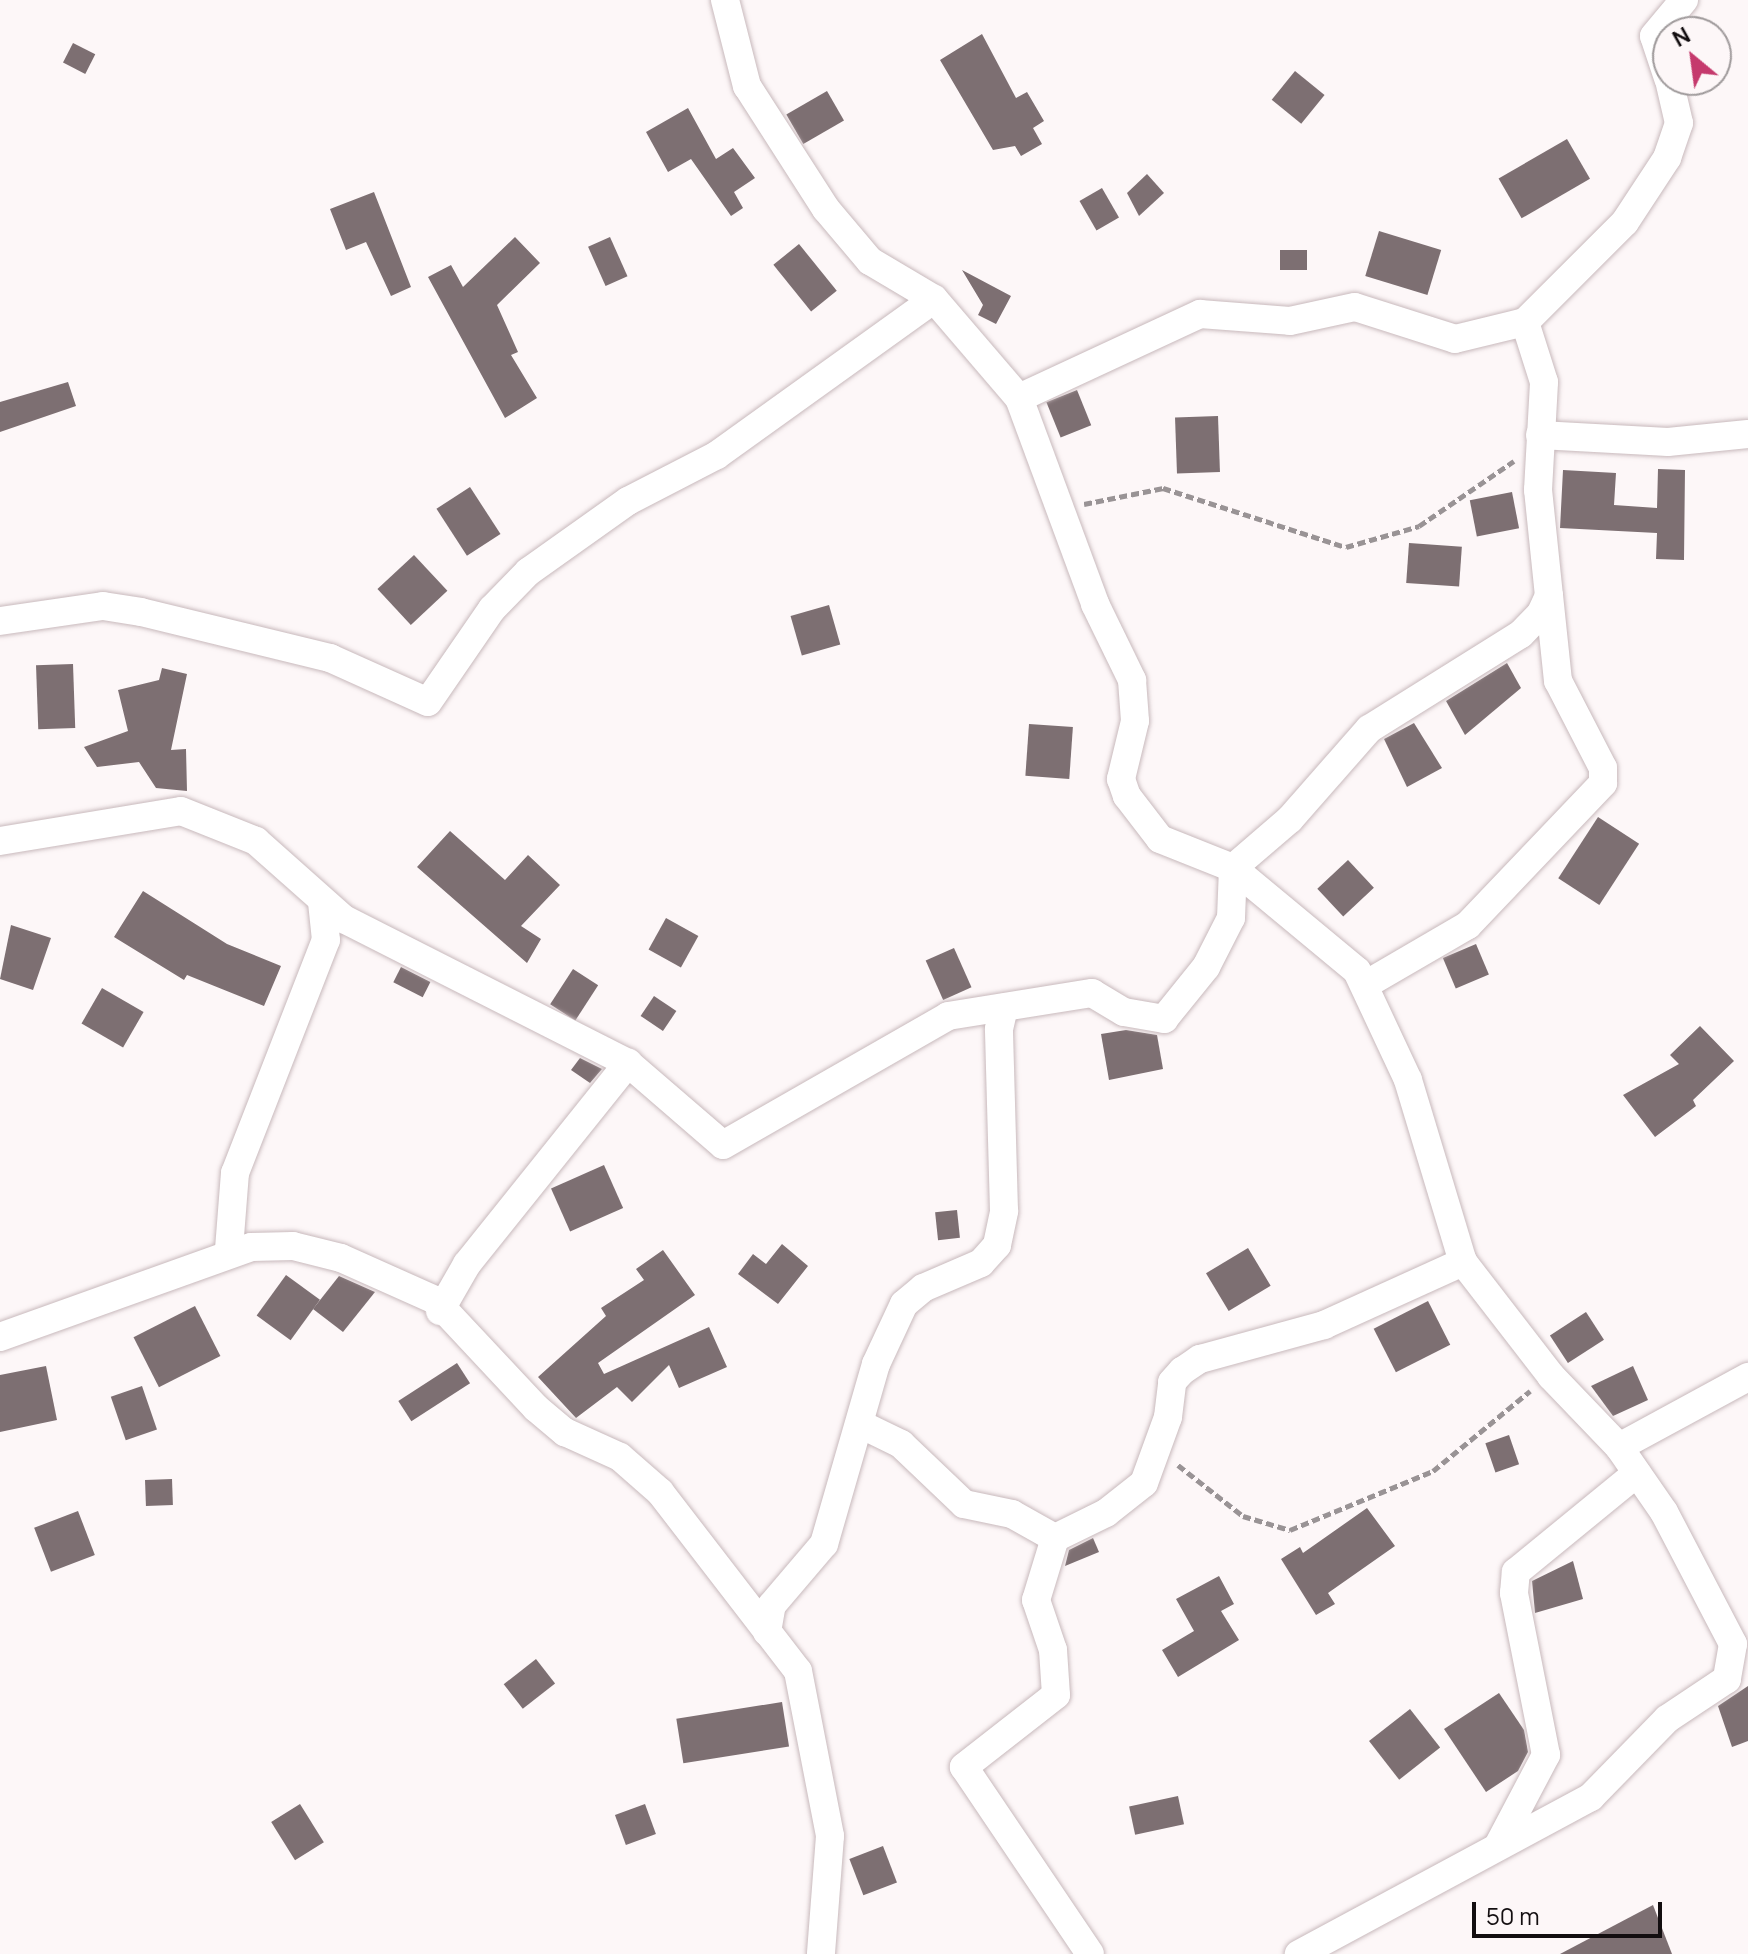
<!DOCTYPE html>
<style>
body{margin:0}
#map{position:relative;width:1748px;height:1954px;overflow:hidden;background:#fdf7f8;font-family:Manrope,sans-serif}
div>[style]{position:absolute}
[style*='--x']{left:calc(var(--x)*1px);top:calc(var(--y)*1px);width:calc(var(--w)*1px);rotate:calc(var(--a)*1deg)}
.building>*{inset:0;background:#7d6f72;transform-origin:0 0}
.path>*{height:5px;margin-top:-2.5px;transform-origin:0;background:repeating-linear-gradient(90deg,#999395 0 8px,transparent 0 12px)}
.roads{filter:drop-shadow(0 0 2px #c8b9bc) drop-shadow(0 0 2px #c8b9bc)}
.minor>*{height:28px;margin:-14px;padding:0 14px;transform-origin:14px;border-radius:14px;background:#fff}
span{translate:-50% -50%;white-space:nowrap;text-align:center;line-height:1.15;-webkit-text-stroke:6px #fdf7f8;paint-order:stroke}
.north{position:absolute;left:1652px;top:16px;width:80px;height:80px;box-sizing:border-box;background:#fdf7f8;border:2px solid #9f9a9b;border-radius:50%;rotate:331deg;font-size:22px;font-weight:700;line-height:32px;text-align:center;color:#130e10}
.north::after{content:'';display:block;margin:auto;width:28px;height:36px;background:#c53a6d;clip-path:polygon(50% 0,100% 100%,50% 72%,0 100%)}
.scale{position:absolute;left:1472px;top:1902px;width:190px;height:36px;box-sizing:border-box;border:4px solid #130e10;border-top:0;padding-left:10px;font-size:24px;line-height:28px;white-space:nowrap;color:#130e10;-webkit-text-stroke:6px #fdf7f8;paint-order:stroke}
</style>
<div id="map">
<div class="building">
<i style="clip-path:polygon(982px 34px,1016px 98px,1027px 92px,1044px 121px,1033px 128px,1042px 144px,1021px 156px,1015px 146px,993px 150px,940px 60px)"></i>
<i style="left:73px;top:43px;width:25px;height:22px;rotate:27deg"></i>
<i style="left:1295px;top:71px;width:38px;height:37px;rotate:39deg"></i>
<i style="left:827px;top:91px;width:34px;height:47px;rotate:60deg"></i>
<i style="clip-path:polygon(688px 108px,716px 159px,733px 148px,755px 178px,734px 192px,743px 208px,731px 216px,691px 159px,668px 172px,646px 132px)"></i>
<i style="left:1567px;top:139px;width:46px;height:79px;rotate:60deg"></i>
<i style="clip-path:polygon(1147px 174px,1164px 193px,1139px 216px,1127px 193px)"></i>
<i style="left:1102px;top:188px;width:34px;height:26px;rotate:60deg"></i>
<i style="clip-path:polygon(374px 192px,411px 287px,391px 296px,366px 242px,346px 250px,330px 209px)"></i>
<i style="left:1379px;top:231px;width:65px;height:47px;rotate:17deg"></i>
<i style="clip-path:polygon(515px 237px,540px 263px,497px 305px,518px 352px,511px 355px,537px 398px,505px 418px,428px 277px,451px 265px,463px 287px)"></i>
<i style="left:610px;top:237px;width:43px;height:24px;rotate:66deg"></i>
<i style="left:799px;top:244px;width:60px;height:33px;rotate:51deg"></i>
<i style="left:1280px;top:250px;width:27px;height:20px"></i>
<i style="clip-path:polygon(962px 270px,1011px 296px,996px 324px,978px 315px,983px 305px)"></i>
<i style="clip-path:polygon(68px 382px,76px 406px,0 432px,0 402px)"></i>
<i style="left:1077px;top:390px;width:38px;height:33px;rotate:68deg"></i>
<i style="left:1218px;top:416px;width:56px;height:43px;rotate:88deg"></i>
<i style="clip-path:polygon(1658px 469px,1685px 470px,1684px 560px,1656px 559px,1657px 533px,1560px 528px,1563px 470px,1616px 473px,1614px 505px,1657px 508px)"></i>
<i style="left:470px;top:487px;width:56px;height:40px;rotate:57deg"></i>
<i style="left:1512px;top:492px;width:37px;height:43px;rotate:79deg"></i>
<i style="left:1409px;top:543px;width:53px;height:40px;rotate:4deg"></i>
<i style="left:414px;top:555px;width:49px;height:50px;rotate:47deg"></i>
<i style="left:829px;top:605px;width:41px;height:40px;rotate:74deg"></i>
<i style="clip-path:polygon(1507px 663px,1521px 688px,1465px 735px,1446px 701px)"></i>
<i style="left:73px;top:664px;width:64px;height:37px;rotate:88deg"></i>
<i style="clip-path:polygon(162px 668px,187px 674px,171px 750px,186px 749px,187px 791px,156px 788px,139px 762px,97px 767px,84px 747px,128px 731px,118px 690px,159px 680px)"></i>
<i style="clip-path:polygon(1414px 723px,1442px 768px,1407px 787px,1384px 739px)"></i>
<i style="left:1029px;top:724px;width:44px;height:52px;rotate:4deg"></i>
<i style="left:1598px;top:817px;width:49px;height:73px;rotate:33deg"></i>
<i style="clip-path:polygon(450px 831px,505px 880px,528px 855px,560px 885px,521px 926px,541px 939px,527px 963px,417px 867px)"></i>
<i style="left:1348px;top:860px;width:38px;height:42px;rotate:47deg"></i>
<i style="clip-path:polygon(143px 891px,227px 944px,281px 966px,264px 1006px,187px 975px,184px 980px,114px 937px)"></i>
<i style="left:666px;top:918px;width:37px;height:36px;rotate:29deg"></i>
<i style="clip-path:polygon(11px 925px,51px 938px,33px 990px,0 979px)"></i>
<i style="left:1476px;top:944px;width:33px;height:36px;rotate:67deg"></i>
<i style="left:954px;top:948px;width:43px;height:31px;rotate:66deg"></i>
<i style="left:401px;top:967px;width:33px;height:17px;rotate:27deg"></i>
<i style="left:573px;top:969px;width:30px;height:42px;rotate:33deg"></i>
<i style="left:102px;top:988px;width:48px;height:41px;rotate:30deg"></i>
<i style="left:654px;top:996px;width:27px;height:24px;rotate:34deg"></i>
<i style="clip-path:polygon(1700px 1026px,1734px 1061px,1693px 1100px,1696px 1106px,1655px 1137px,1623px 1095px,1679px 1064px,1670px 1055px)"></i>
<i style="clip-path:polygon(1126px 1030px,1157px 1035px,1163px 1069px,1109px 1080px,1101px 1034px)"></i>
<i style="clip-path:polygon(580px 1058px,602px 1069px,590px 1083px,571px 1070px)"></i>
<i style="left:604px;top:1165px;width:47px;height:58px;rotate:66deg"></i>
<i style="left:957px;top:1210px;width:28px;height:22px;rotate:84deg"></i>
<i style="clip-path:polygon(782px 1244px,808px 1266px,778px 1304px,738px 1274px,753px 1254px,766px 1264px)"></i>
<i style="left:1248px;top:1248px;width:44px;height:49px;rotate:59deg"></i>
<i style="clip-path:polygon(663px 1250px,695px 1295px,598px 1363px,604px 1374px,709px 1327px,727px 1367px,679px 1388px,669px 1365px,632px 1402px,617px 1387px,576px 1418px,538px 1377px,606px 1316px,601px 1308px,644px 1280px,636px 1269px)"></i>
<i style="left:286px;top:1275px;width:42px;height:50px;rotate:36deg"></i>
<i style="clip-path:polygon(339px 1276px,375px 1292px,343px 1332px,313px 1309px)"></i>
<i style="left:1428px;top:1301px;width:49px;height:61px;rotate:63deg"></i>
<i style="left:195px;top:1306px;width:56px;height:69px;rotate:63deg"></i>
<i style="left:1586px;top:1312px;width:33px;height:43px;rotate:57deg"></i>
<i style="left:457px;top:1363px;width:24px;height:70px;rotate:57deg"></i>
<i style="clip-path:polygon(46px 1366px,57px 1420px,0 1432px,0 1375px)"></i>
<i style="clip-path:polygon(1633px 1366px,1648px 1400px,1613px 1416px,1591px 1386px)"></i>
<i style="left:142px;top:1386px;width:46px;height:33px;rotate:71deg"></i>
<i style="left:1509px;top:1435px;width:31px;height:25px;rotate:71deg"></i>
<i style="left:172px;top:1479px;width:26px;height:27px;rotate:88deg"></i>
<i style="clip-path:polygon(1367px 1508px,1395px 1546px,1328px 1593px,1335px 1604px,1316px 1615px,1281px 1559px,1300px 1547px,1303px 1553px)"></i>
<i style="left:78px;top:1511px;width:47px;height:47px;rotate:69deg"></i>
<i style="clip-path:polygon(1093px 1538px,1099px 1552px,1065px 1566px,1069px 1550px)"></i>
<i style="clip-path:polygon(1573px 1561px,1583px 1599px,1535px 1613px,1532px 1581px)"></i>
<i style="clip-path:polygon(1219px 1576px,1234px 1604px,1221px 1611px,1239px 1640px,1178px 1677px,1162px 1650px,1194px 1631px,1176px 1599px)"></i>
<i style="left:536px;top:1659px;width:31px;height:41px;rotate:52deg"></i>
<i style="clip-path:polygon(1748px 1686px,1748px 1741px,1732px 1747px,1718px 1706px)"></i>
<i style="clip-path:polygon(1499px 1693px,1524px 1730px,1528px 1752px,1518px 1771px,1486px 1792px,1444px 1729px)"></i>
<i style="left:782px;top:1702px;width:45px;height:107px;rotate:81deg"></i>
<i style="left:1410px;top:1709px;width:49px;height:52px;rotate:52deg"></i>
<i style="left:1178px;top:1796px;width:29px;height:50px;rotate:78deg"></i>
<i style="left:300px;top:1804px;width:45px;height:34px;rotate:58deg"></i>
<i style="left:645px;top:1804px;width:32px;height:32px;rotate:70deg"></i>
<i style="left:883px;top:1846px;width:39px;height:36px;rotate:69deg"></i>
<i style="clip-path:polygon(1653px 1905px,1672px 1954px,1560px 1954px)"></i>
</div>
<div class="path">
<i style="--x:1084;--y:504;--w:81;--a:-11.4"></i>
<i style="--x:1163;--y:488;--w:192;--a:17.9"></i>
<i style="--x:1346;--y:547;--w:76;--a:-16"></i>
<i style="--x:1419;--y:526;--w:115;--a:-34.4"></i>
<i style="--x:1178;--y:1465;--w:83;--a:38.1"></i>
<i style="--x:1243;--y:1516;--w:49;--a:16.6"></i>
<i style="--x:1290;--y:1530;--w:155;--a:-22.4"></i>
<i style="--x:1433;--y:1471;--w:126;--a:-39.5"></i>
</div>
<div class="roads">
<div class="minor">
<i style="--x:725;--y:0;--w:89;--a:75.7"></i>
<i style="--x:747;--y:86;--w:146;--a:57.3"></i>
<i style="--x:826;--y:209;--w:68;--a:49.8"></i>
<i style="--x:870;--y:261;--w:74;--a:30.7"></i>
<i style="--x:934;--y:299;--w:130;--a:49.4"></i>
<i style="--x:1019;--y:398;--w:220;--a:69.7"></i>
<i style="--x:1095;--y:604;--w:85;--a:64"></i>
<i style="--x:1132;--y:680;--w:41;--a:85.8"></i>
<i style="--x:1135;--y:721;--w:60;--a:103.6"></i>
<i style="--x:1121;--y:779;--w:18;--a:71"></i>
<i style="--x:1127;--y:796;--w:54;--a:52.5"></i>
<i style="--x:1160;--y:839;--w:79;--a:21.7"></i>
<i style="--x:1233;--y:868;--w:161;--a:39.7"></i>
<i style="--x:1357;--y:971;--w:120;--a:64.9"></i>
<i style="--x:1408;--y:1080;--w:190;--a:73.2"></i>
<i style="--x:1463;--y:1262;--w:144;--a:52.3"></i>
<i style="--x:1551;--y:1376;--w:98;--a:46.2"></i>
<i style="--x:1619;--y:1447;--w:79;--a:55.3"></i>
<i style="--x:1664;--y:1512;--w:149;--a:62.4"></i>
<i style="--x:1733;--y:1644;--w:36;--a:100"></i>
<i style="--x:1727;--y:1679;--w:72;--a:146.3"></i>
<i style="--x:1667;--y:1719;--w:109;--a:134.3"></i>
<i style="--x:1591;--y:1797;--w:332;--a:151.7"></i>
<i style="--x:1668;--y:78;--w:44;--a:-108.4"></i>
<i style="--x:1654;--y:36;--w:47;--a:-50.2"></i>
<i style="--x:1019;--y:398;--w:200;--a:-24.9"></i>
<i style="--x:1200;--y:314;--w:90;--a:4.4"></i>
<i style="--x:1290;--y:321;--w:66;--a:-12.2"></i>
<i style="--x:1355;--y:307;--w:105;--a:17.7"></i>
<i style="--x:1455;--y:339;--w:72;--a:-13.7"></i>
<i style="--x:1525;--y:322;--w:141;--a:-45"></i>
<i style="--x:1625;--y:222;--w:77;--a:-56.7"></i>
<i style="--x:1667;--y:158;--w:37;--a:-71"></i>
<i style="--x:1679;--y:123;--w:44;--a:-103.1"></i>
<i style="--x:1540;--y:435;--w:128;--a:3.1"></i>
<i style="--x:1668;--y:442;--w:80;--a:-5.7"></i>
<i style="--x:0;--y:621;--w:104;--a:-8.3"></i>
<i style="--x:103;--y:606;--w:38;--a:9"></i>
<i style="--x:141;--y:612;--w:195;--a:13.7"></i>
<i style="--x:330;--y:658;--w:107;--a:24.2"></i>
<i style="--x:428;--y:702;--w:113;--a:-55.5"></i>
<i style="--x:492;--y:609;--w:52;--a:-45.8"></i>
<i style="--x:528;--y:572;--w:123;--a:-35.4"></i>
<i style="--x:628;--y:501;--w:100;--a:-27.3"></i>
<i style="--x:717;--y:455;--w:267;--a:-35.7"></i>
<i style="--x:0;--y:841;--w:183;--a:-9.4"></i>
<i style="--x:181;--y:811;--w:81;--a:21.8"></i>
<i style="--x:256;--y:841;--w:118;--a:41.6"></i>
<i style="--x:344;--y:919;--w:318;--a:26.9"></i>
<i style="--x:628;--y:1063;--w:125;--a:40.8"></i>
<i style="--x:723;--y:1145;--w:259;--a:-29.8"></i>
<i style="--x:948;--y:1016;--w:146;--a:-9.1"></i>
<i style="--x:1092;--y:993;--w:37;--a:31"></i>
<i style="--x:1124;--y:1012;--w:41;--a:9.9"></i>
<i style="--x:1164;--y:1019;--w:67;--a:-51.1"></i>
<i style="--x:1206;--y:967;--w:55;--a:-63"></i>
<i style="--x:1231;--y:918;--w:50;--a:-87.7"></i>
<i style="--x:1233;--y:868;--w:75;--a:-40.7"></i>
<i style="--x:1290;--y:819;--w:120;--a:-48.7"></i>
<i style="--x:1369;--y:729;--w:179;--a:-32"></i>
<i style="--x:1521;--y:634;--w:29;--a:-46"></i>
<i style="--x:1541;--y:613;--w:19;--a:-65"></i>
<i style="--x:1549;--y:596;--w:107;--a:-95.9"></i>
<i style="--x:1538;--y:490;--w:108;--a:-86.8"></i>
<i style="--x:1544;--y:382;--w:63;--a:-107.6"></i>
<i style="--x:1365;--y:985;--w:119;--a:-30.2"></i>
<i style="--x:1468;--y:925;--w:196;--a:-46.4"></i>
<i style="--x:1603;--y:783;--w:15;--a:-90"></i>
<i style="--x:1603;--y:768;--w:98;--a:-117.3"></i>
<i style="--x:1558;--y:681;--w:85;--a:-96"></i>
<i style="--x:229;--y:1249;--w:76;--a:-85.5"></i>
<i style="--x:235;--y:1173;--w:250;--a:-68.7"></i>
<i style="--x:326;--y:940;--w:36;--a:-96"></i>
<i style="--x:440;--y:1311;--w:54;--a:-60.1"></i>
<i style="--x:467;--y:1264;--w:258;--a:-51.3"></i>
<i style="--x:0;--y:1337;--w:267;--a:-19.7"></i>
<i style="--x:251;--y:1247;--w:42;--a:-1.4"></i>
<i style="--x:293;--y:1246;--w:49;--a:14"></i>
<i style="--x:341;--y:1258;--w:103;--a:24.1"></i>
<i style="--x:435;--y:1300;--w:148;--a:46.9"></i>
<i style="--x:536;--y:1408;--w:38;--a:40"></i>
<i style="--x:565;--y:1432;--w:60;--a:24.4"></i>
<i style="--x:620;--y:1457;--w:53;--a:41.2"></i>
<i style="--x:660;--y:1492;--w:226;--a:52.4"></i>
<i style="--x:798;--y:1671;--w:168;--a:79"></i>
<i style="--x:830;--y:1836;--w:118;--a:94.4"></i>
<i style="--x:860;--y:1424;--w:46;--a:26"></i>
<i style="--x:901;--y:1444;--w:87;--a:43.6"></i>
<i style="--x:964;--y:1504;--w:49;--a:11.8"></i>
<i style="--x:1012;--y:1514;--w:49;--a:29.2"></i>
<i style="--x:1055;--y:1538;--w:57;--a:-26.1"></i>
<i style="--x:1106;--y:1513;--w:48;--a:-38.3"></i>
<i style="--x:1144;--y:1483;--w:70;--a:-70"></i>
<i style="--x:1168;--y:1417;--w:35;--a:-83"></i>
<i style="--x:1172;--y:1382;--w:15;--a:-48"></i>
<i style="--x:1182;--y:1371;--w:22;--a:-34"></i>
<i style="--x:1200;--y:1359;--w:129;--a:-15.3"></i>
<i style="--x:1324;--y:1325;--w:153;--a:-24.4"></i>
<i style="--x:1619;--y:1447;--w:147;--a:-28.5"></i>
<i style="--x:1055;--y:1538;--w:65;--a:107"></i>
<i style="--x:1036;--y:1600;--w:53;--a:71.2"></i>
<i style="--x:1053;--y:1650;--w:45;--a:86.2"></i>
<i style="--x:1056;--y:1695;--w:117;--a:142"></i>
<i style="--x:964;--y:1767;--w:225;--a:56"></i>
<i style="--x:767;--y:1632;--w:27;--a:-80"></i>
<i style="--x:772;--y:1605;--w:80;--a:-49.6"></i>
<i style="--x:824;--y:1544;--w:187;--a:-73.9"></i>
<i style="--x:876;--y:1364;--w:66;--a:-65"></i>
<i style="--x:904;--y:1304;--w:25;--a:-40"></i>
<i style="--x:923;--y:1288;--w:63;--a:-23.3"></i>
<i style="--x:981;--y:1263;--w:24;--a:-48"></i>
<i style="--x:997;--y:1245;--w:35;--a:-78"></i>
<i style="--x:1004;--y:1211;--w:182;--a:-91.6"></i>
<i style="--x:999;--y:1029;--w:22;--a:-77"></i>
<i style="--x:1499;--y:1844;--w:101;--a:-62.2"></i>
<i style="--x:1546;--y:1755;--w:165;--a:-101.2"></i>
<i style="--x:1514;--y:1593;--w:21;--a:-85"></i>
<i style="--x:1516;--y:1572;--w:156;--a:-39.3"></i>
</div>
</div>
<div class="north">N</div>
<div class="scale">50 m</div>
</div>
